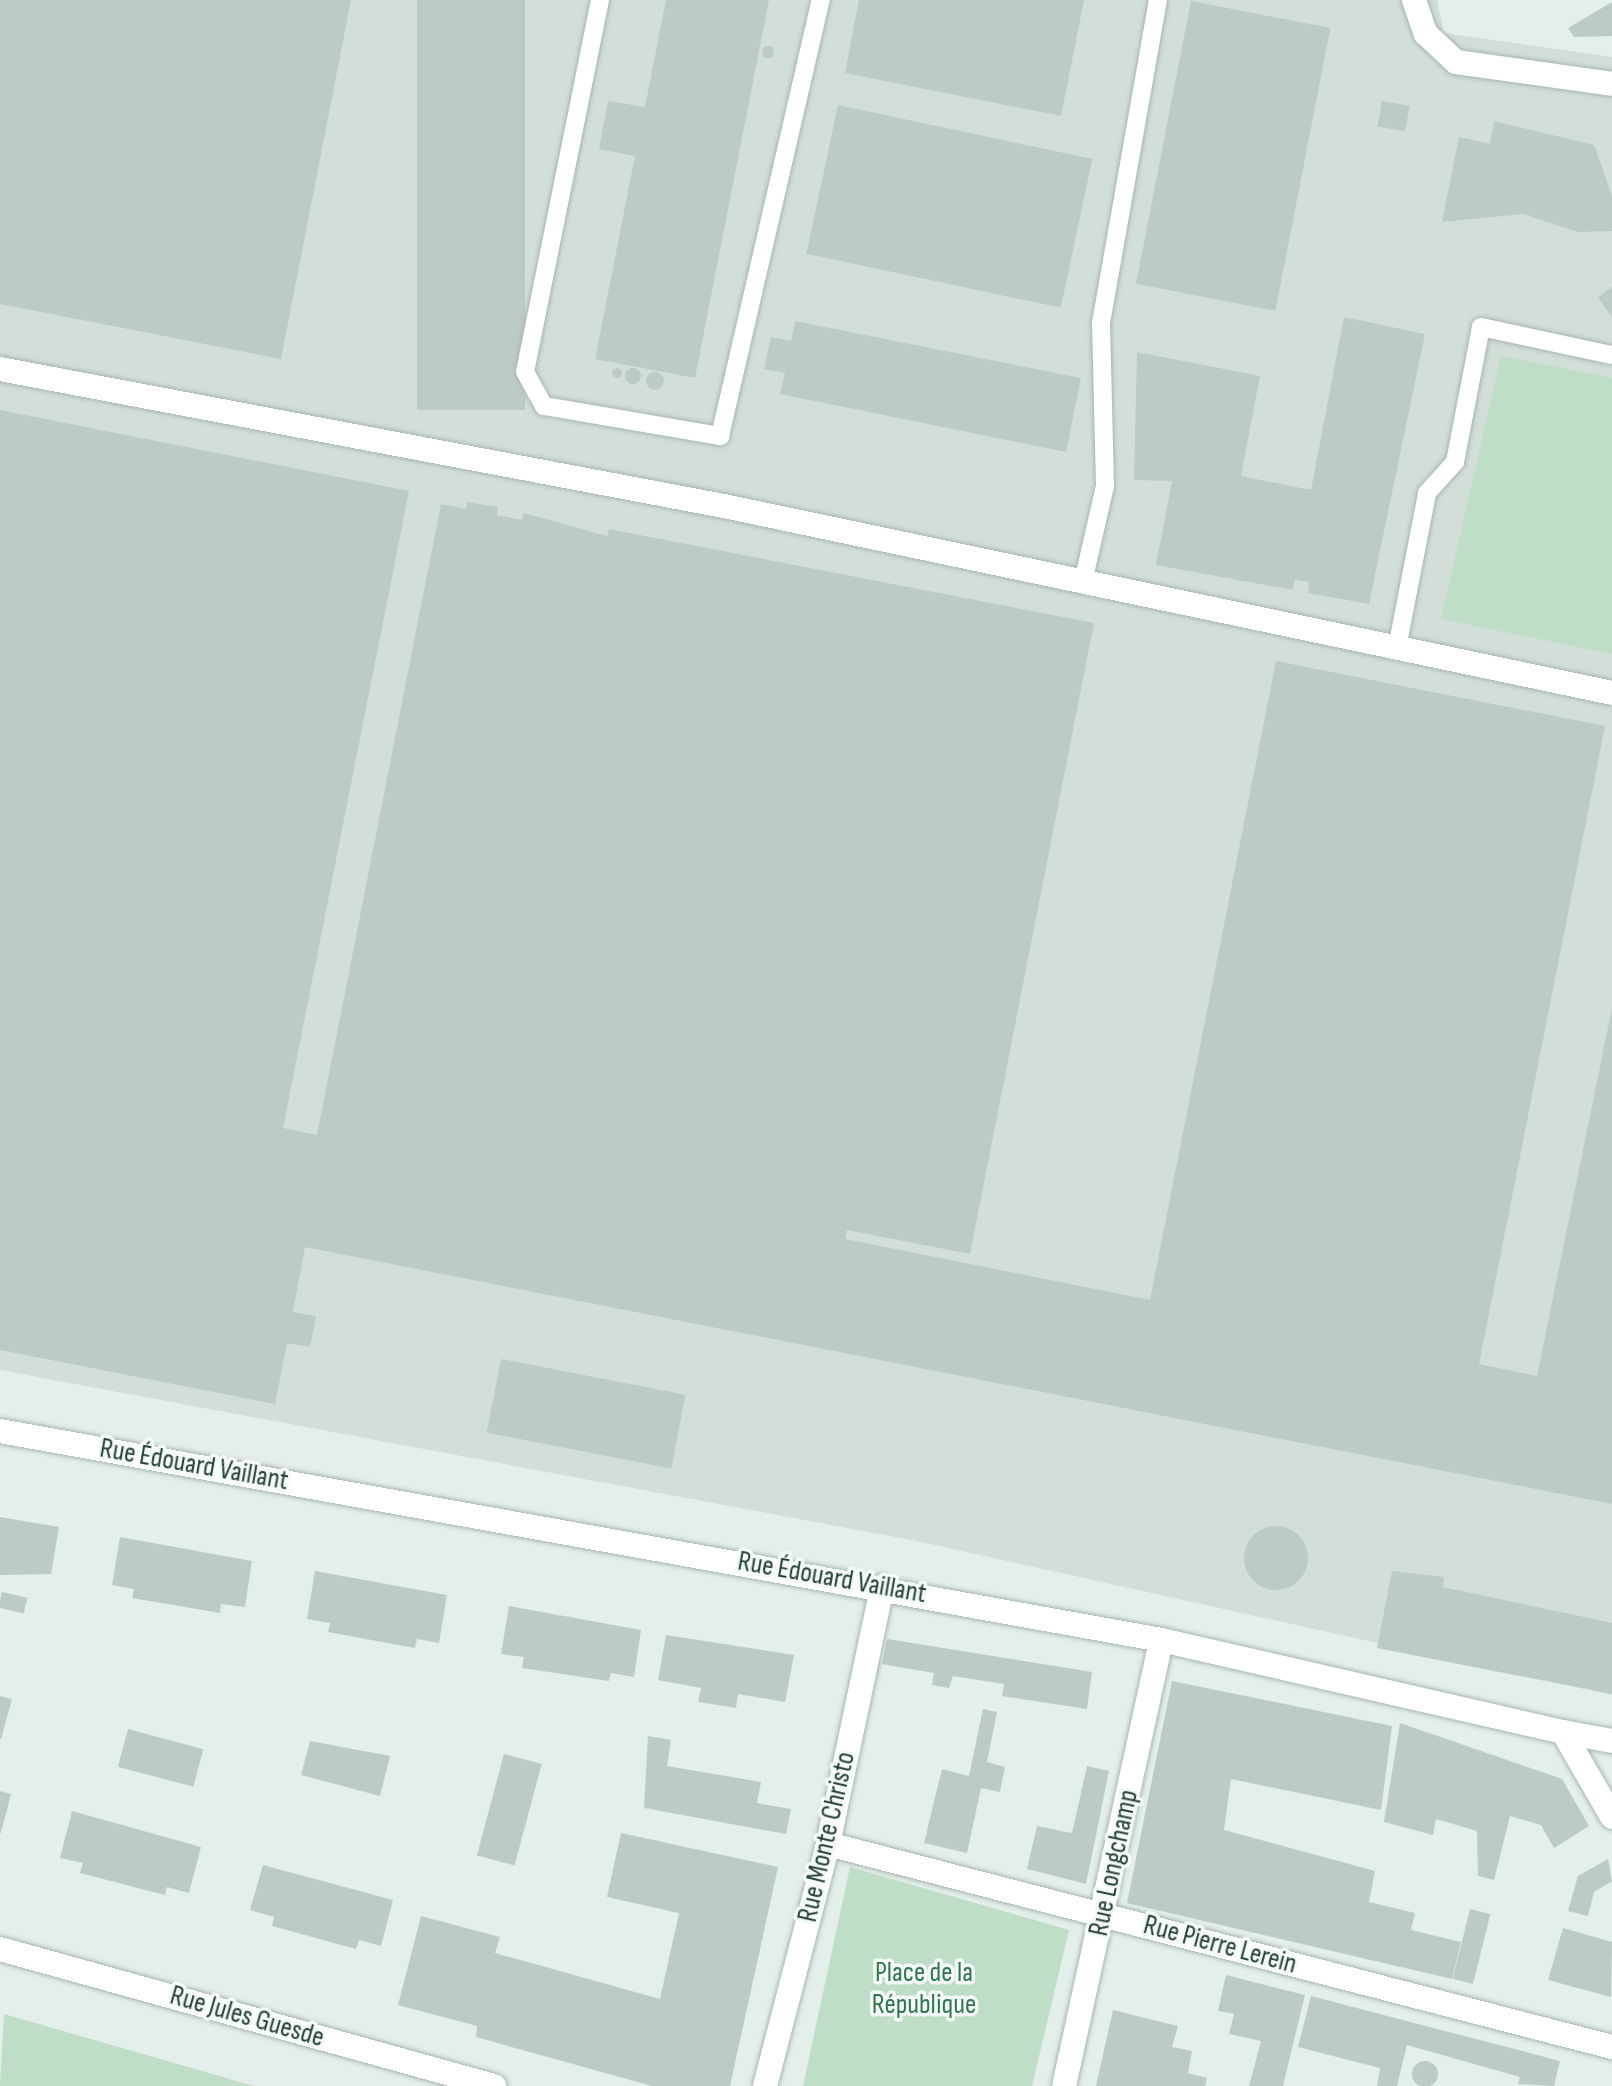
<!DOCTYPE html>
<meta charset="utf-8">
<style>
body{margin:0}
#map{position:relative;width:1612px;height:2086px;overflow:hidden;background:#e4eeea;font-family:"Sofia Sans Condensed",sans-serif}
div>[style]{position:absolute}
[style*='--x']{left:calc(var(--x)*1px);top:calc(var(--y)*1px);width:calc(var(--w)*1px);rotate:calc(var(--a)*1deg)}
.built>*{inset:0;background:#d3ded9}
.green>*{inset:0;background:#bedec8}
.building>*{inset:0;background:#bdcbc6;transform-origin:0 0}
.round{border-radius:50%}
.roads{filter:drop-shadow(0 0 2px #a7b6b1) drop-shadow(0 0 2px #a7b6b1)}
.service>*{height:18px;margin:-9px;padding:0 9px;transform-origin:9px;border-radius:9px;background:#fff}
.minor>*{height:24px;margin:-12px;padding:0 12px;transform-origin:12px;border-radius:12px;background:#fff}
.tertiary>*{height:24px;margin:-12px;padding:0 12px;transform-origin:12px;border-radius:12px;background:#fff}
span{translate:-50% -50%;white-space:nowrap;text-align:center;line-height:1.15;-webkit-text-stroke:7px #f5faf8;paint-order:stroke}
.street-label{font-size:28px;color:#243f39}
.park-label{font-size:28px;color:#2e764c}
</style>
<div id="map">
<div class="built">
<i style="clip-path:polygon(0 0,1437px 0,1444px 33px,1612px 57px,1612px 1695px,917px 1541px,0 1370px)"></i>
</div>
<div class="green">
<i style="clip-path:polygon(1501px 356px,1612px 378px,1612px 654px,1441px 619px)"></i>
<i style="clip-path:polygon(850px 1867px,1069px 1930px,1032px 2086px,803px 2086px)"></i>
<i style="clip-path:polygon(4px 2014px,254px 2086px,0 2086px)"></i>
</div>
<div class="building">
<i style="clip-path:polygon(0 0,351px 0,281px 359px,0 304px)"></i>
<i style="left:417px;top:0;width:108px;height:410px"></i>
<i style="clip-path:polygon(666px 0,769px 0,695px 378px,595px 359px,635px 156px,599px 149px,608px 101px,645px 107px)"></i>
<i style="clip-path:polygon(859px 0,1084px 0,1061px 116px,845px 73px)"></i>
<i style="left:1191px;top:1px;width:142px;height:288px;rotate:11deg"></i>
<i style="clip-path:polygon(1612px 2px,1612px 36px,1574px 37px,1568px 28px)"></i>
<i class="round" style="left:762px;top:46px;width:12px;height:12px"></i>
<i style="left:1382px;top:101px;width:28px;height:26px;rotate:10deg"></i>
<i style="left:838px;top:105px;width:260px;height:152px;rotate:12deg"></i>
<i style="clip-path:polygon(1494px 121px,1594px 145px,1612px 196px,1612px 231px,1578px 232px,1523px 214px,1442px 222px,1459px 137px,1490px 144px)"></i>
<i style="clip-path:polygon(1612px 287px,1612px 318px,1598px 297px)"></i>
<i style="clip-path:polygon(1344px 317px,1425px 334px,1369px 604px,1308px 593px,1309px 582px,1295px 580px,1293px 590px,1156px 565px,1172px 481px,1134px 480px,1137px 352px,1260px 376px,1241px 476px,1311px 490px)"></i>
<i style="clip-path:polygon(795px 321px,1081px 378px,1066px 452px,780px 394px,785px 373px,764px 369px,771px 337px,791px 341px)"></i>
<i class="round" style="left:625px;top:368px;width:16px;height:16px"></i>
<i class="round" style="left:612px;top:368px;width:10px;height:10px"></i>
<i class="round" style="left:646px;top:372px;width:18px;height:18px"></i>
<i style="clip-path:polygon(0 410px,409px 491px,283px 1128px,317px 1135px,441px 504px,466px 509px,467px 502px,498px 507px,497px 515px,522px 520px,524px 513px,607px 536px,609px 529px,1094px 623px,970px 1254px,847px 1230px,845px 1239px,1150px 1300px,1276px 661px,1605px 726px,1479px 1364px,1537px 1376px,1612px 1008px,1612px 1504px,305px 1247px,293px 1312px,316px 1316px,310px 1347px,287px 1343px,275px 1404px,0 1350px)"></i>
<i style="left:501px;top:1359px;width:188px;height:75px;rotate:11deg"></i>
<i style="clip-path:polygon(0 1517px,59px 1527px,51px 1574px,0 1575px)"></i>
<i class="round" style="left:1244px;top:1526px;width:64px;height:64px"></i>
<i style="clip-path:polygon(120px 1537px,252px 1561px,245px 1607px,221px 1604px,220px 1613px,132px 1598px,134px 1589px,112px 1585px)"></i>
<i style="clip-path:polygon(315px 1571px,447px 1595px,439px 1643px,417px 1639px,415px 1648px,328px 1632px,330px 1623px,307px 1619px)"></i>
<i style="clip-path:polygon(1392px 1571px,1444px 1577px,1443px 1587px,1612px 1623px,1612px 1694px,1377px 1648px)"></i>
<i style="left:2px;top:1592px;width:26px;height:16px;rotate:13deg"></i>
<i style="clip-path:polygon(509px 1606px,641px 1630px,634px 1677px,611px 1673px,609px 1681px,522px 1668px,524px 1657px,501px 1654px)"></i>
<i style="clip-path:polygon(666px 1635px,794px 1655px,785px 1702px,738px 1694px,736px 1708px,698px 1702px,701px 1688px,658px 1680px)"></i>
<i style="clip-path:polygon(887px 1639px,1092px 1672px,1087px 1709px,1002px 1696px,1004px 1684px,953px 1676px,949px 1688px,932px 1685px,934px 1673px,882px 1664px)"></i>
<i style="clip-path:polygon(1172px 1681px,1392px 1726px,1381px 1810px,1231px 1779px,1224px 1830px,1375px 1871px,1369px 1902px,1415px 1913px,1411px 1930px,1461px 1942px,1452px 1979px,1127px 1903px)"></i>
<i style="clip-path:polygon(0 1696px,12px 1699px,1px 1739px,0 1739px)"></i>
<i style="clip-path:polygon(983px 1709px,997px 1712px,987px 1762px,1005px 1767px,1000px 1792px,981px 1788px,967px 1853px,924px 1843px,942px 1769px,969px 1776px)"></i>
<i style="clip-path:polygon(1400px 1723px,1562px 1779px,1589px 1826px,1554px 1848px,1541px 1825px,1510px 1816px,1494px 1880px,1478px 1876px,1477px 1831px,1436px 1819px,1433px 1835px,1384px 1822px)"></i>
<i style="left:128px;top:1729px;width:78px;height:39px;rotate:15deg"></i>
<i style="clip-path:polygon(648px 1736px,671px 1740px,667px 1766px,761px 1782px,757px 1803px,791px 1809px,786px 1834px,644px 1808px)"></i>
<i style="clip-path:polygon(310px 1741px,390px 1756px,380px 1796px,301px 1775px)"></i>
<i style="left:504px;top:1754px;width:39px;height:105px;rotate:15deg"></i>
<i style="clip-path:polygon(1087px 1766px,1109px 1771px,1086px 1884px,1027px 1869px,1037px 1826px,1072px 1833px)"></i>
<i style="clip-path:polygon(0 1791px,11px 1794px,1px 1833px,0 1833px)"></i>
<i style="clip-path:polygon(72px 1811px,201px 1847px,189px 1893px,167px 1887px,165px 1895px,80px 1873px,83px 1863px,60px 1858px)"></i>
<i style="clip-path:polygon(621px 1833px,778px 1867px,730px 2086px,652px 2086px,476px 2037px,477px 2026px,398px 2005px,421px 1916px,500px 1937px,495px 1953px,660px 1999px,679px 1913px,607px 1897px)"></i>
<i style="clip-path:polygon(1608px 1859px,1612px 1881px,1594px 1892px,1588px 1916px,1568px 1911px,1578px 1876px)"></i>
<i style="clip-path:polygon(263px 1865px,393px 1900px,381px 1946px,359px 1940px,356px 1949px,272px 1926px,274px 1917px,250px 1910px)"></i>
<i style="left:1470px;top:1909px;width:21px;height:72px;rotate:14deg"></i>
<i style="clip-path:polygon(1563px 1928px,1612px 1942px,1611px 1997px,1548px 1980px)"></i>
<i style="clip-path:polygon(1226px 1975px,1305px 1995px,1283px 2086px,1249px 2086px,1261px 2041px,1229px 2034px,1234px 2014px,1218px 2011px)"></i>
<i style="clip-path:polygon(1311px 1996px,1560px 2061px,1554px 2086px,1518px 2084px,1520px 2077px,1407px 2045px,1397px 2086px,1377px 2086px,1380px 2068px,1298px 2047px)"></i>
<i style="clip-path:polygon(1113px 2010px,1178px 2026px,1172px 2047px,1192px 2051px,1188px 2073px,1207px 2078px,1205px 2086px,1096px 2086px)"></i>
<i class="round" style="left:1412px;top:2061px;width:26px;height:26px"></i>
</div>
<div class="roads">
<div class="service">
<i style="--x:600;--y:0;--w:379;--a:101.4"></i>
<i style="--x:525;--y:372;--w:39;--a:61"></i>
<i style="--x:544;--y:406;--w:179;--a:9.7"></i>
<i style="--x:720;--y:436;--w:448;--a:-77"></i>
<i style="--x:1083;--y:582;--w:98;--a:-77.1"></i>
<i style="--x:1105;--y:486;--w:163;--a:-91.4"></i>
<i style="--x:1101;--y:323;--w:328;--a:-80"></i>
<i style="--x:1397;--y:648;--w:158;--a:-79"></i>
<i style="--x:1427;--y:493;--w:42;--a:-47.9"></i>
<i style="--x:1455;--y:462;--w:137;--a:-79.1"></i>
<i style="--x:1481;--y:327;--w:134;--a:12.1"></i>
</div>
<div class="minor">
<i style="--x:1414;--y:0;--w:36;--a:71"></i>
<i style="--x:1426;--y:34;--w:41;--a:43"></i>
<i style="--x:1456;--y:62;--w:158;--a:8"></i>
<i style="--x:0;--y:369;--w:737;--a:10.72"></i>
<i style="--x:724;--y:506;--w:907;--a:11.89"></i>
<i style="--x:0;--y:1431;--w:1180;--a:10.2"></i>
<i style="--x:1161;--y:1640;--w:412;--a:12.9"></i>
<i style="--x:1563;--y:1732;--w:98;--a:60"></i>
<i style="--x:1563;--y:1732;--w:50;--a:10.4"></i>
<i style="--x:828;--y:1844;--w:810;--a:14.52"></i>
<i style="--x:765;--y:2086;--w:250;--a:-75.4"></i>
<i style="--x:828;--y:1844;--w:263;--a:-78.1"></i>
<i style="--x:1064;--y:2086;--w:456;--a:-77.7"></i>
</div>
<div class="tertiary">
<i style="--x:0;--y:1949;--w:513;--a:15.5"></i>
</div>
</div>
<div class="street-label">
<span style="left:194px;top:1465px;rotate:10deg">Rue Édouard Vaillant</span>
<span style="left:832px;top:1578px;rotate:10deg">Rue Édouard Vaillant</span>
<span style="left:827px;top:1837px;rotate:-77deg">Rue Monte Christo</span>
<span style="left:1114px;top:1863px;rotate:-78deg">Rue Longchamp</span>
<span style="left:1220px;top:1945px;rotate:15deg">Rue Pierre Lerein</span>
<span style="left:247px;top:2017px;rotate:16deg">Rue Jules Guesde</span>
</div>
<div class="park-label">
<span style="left:924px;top:1989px">Place de la<br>République</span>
</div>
</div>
